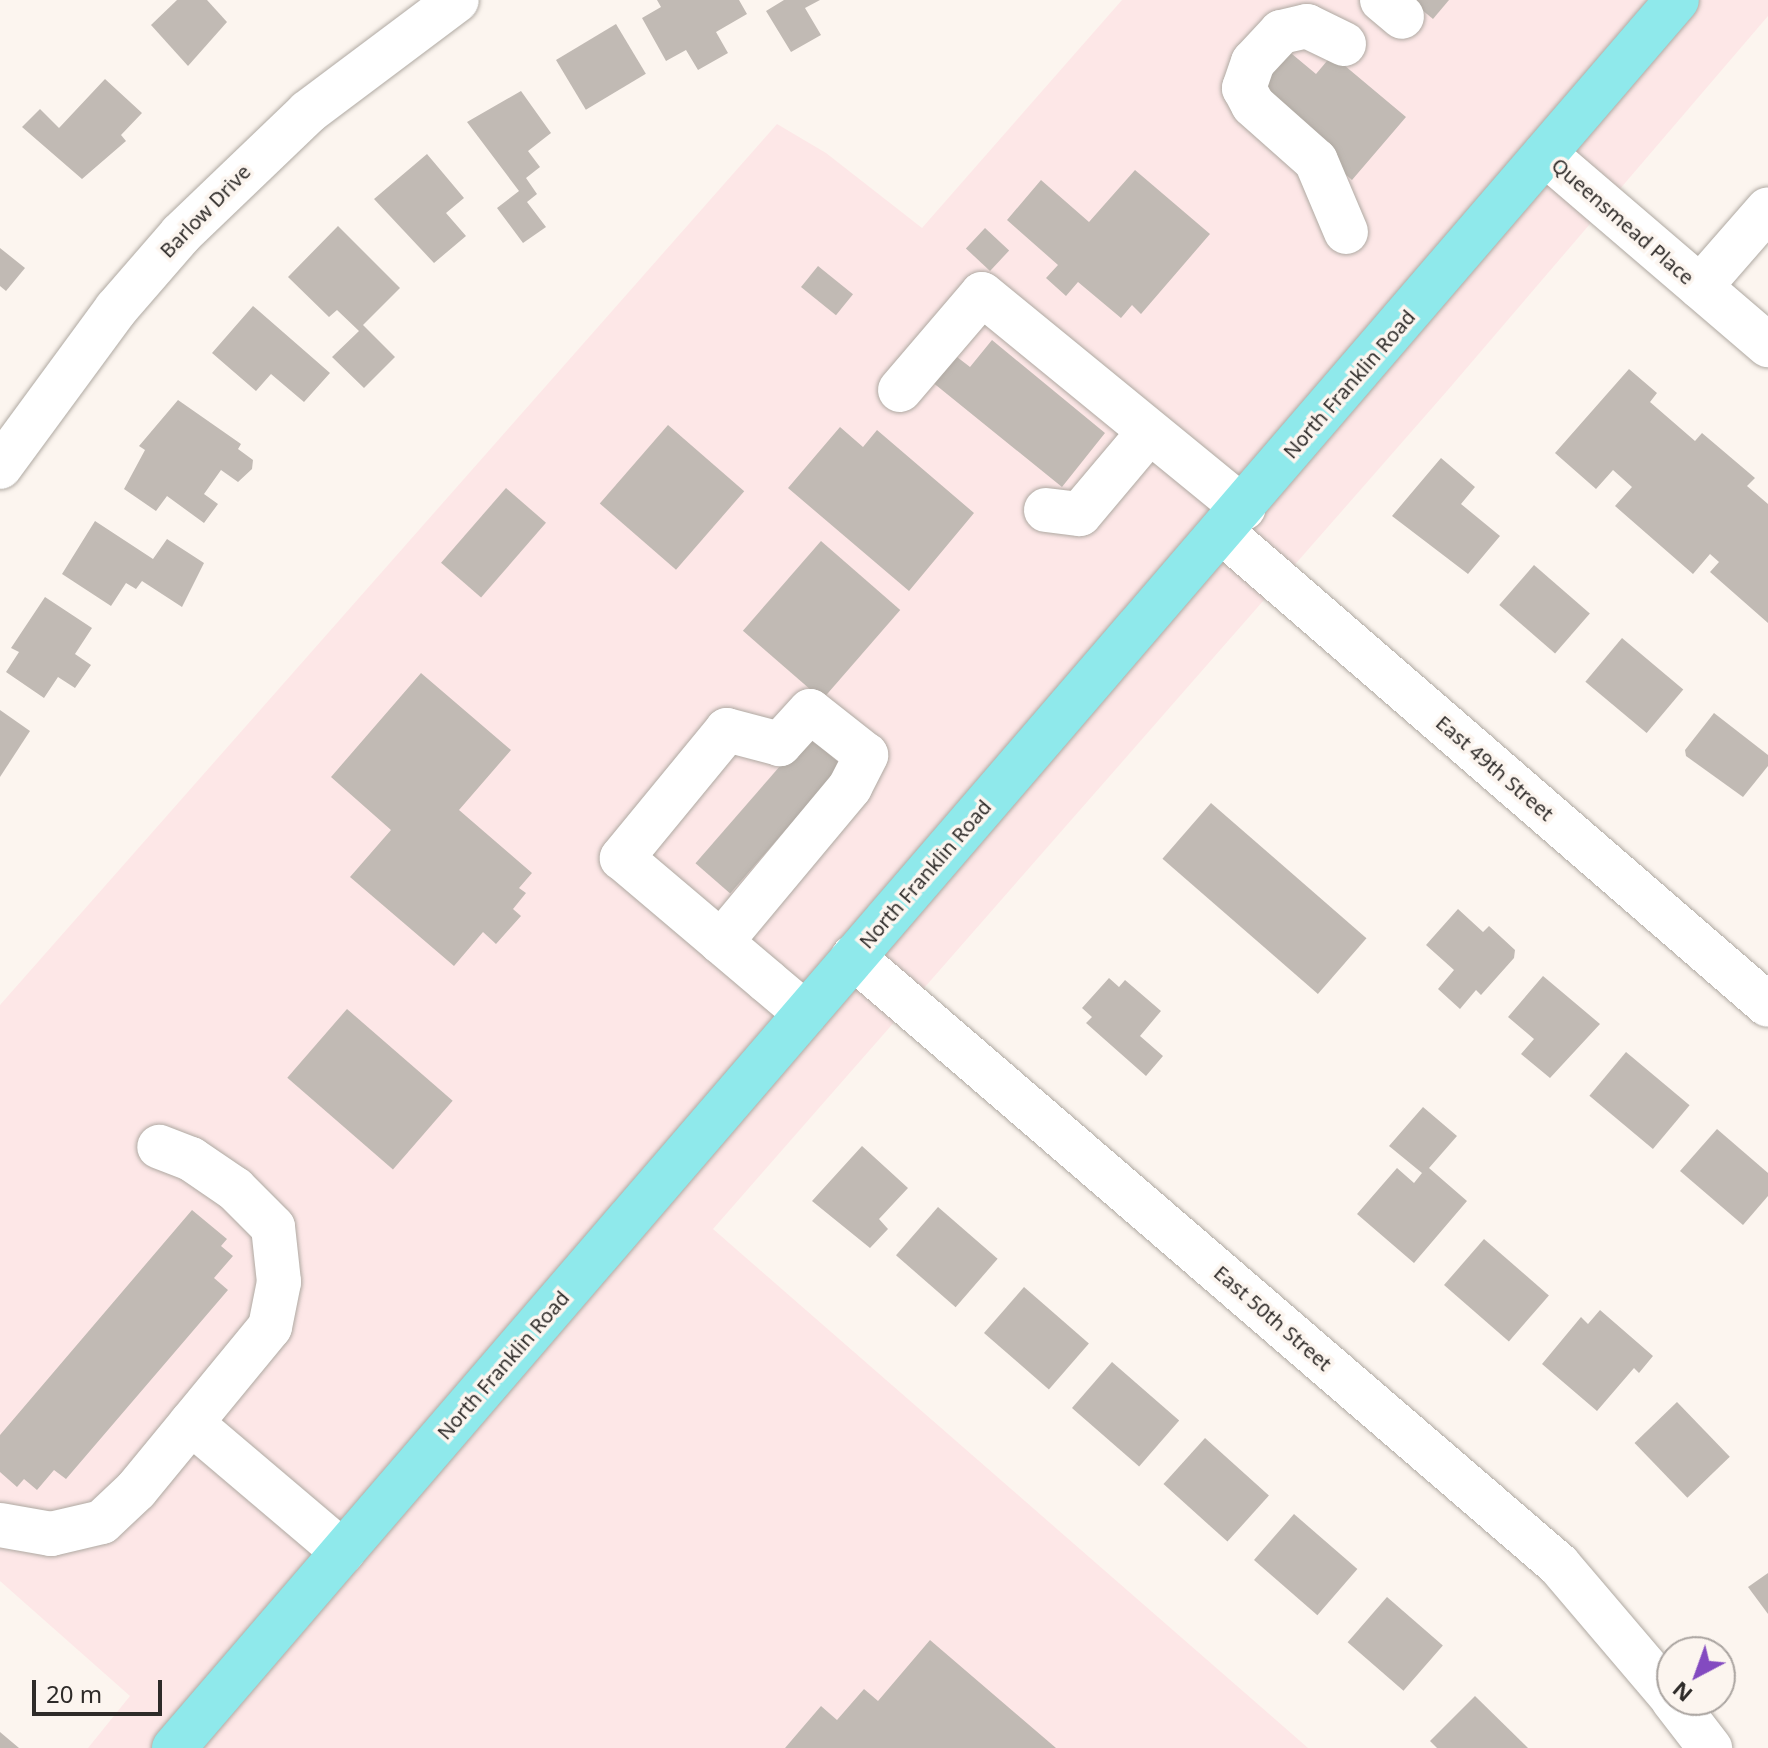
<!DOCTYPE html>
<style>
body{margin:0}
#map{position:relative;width:1768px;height:1748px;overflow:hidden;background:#fcf5ef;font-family:"Noto Sans",sans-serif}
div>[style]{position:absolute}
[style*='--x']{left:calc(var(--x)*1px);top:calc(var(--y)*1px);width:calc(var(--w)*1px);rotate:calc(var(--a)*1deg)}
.commercial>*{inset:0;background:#fde7e7}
.building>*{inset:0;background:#c1bab4;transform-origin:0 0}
.roads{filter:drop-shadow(0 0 2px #afa9a2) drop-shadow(0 0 2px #afa9a2)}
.minor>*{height:44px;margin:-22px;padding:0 22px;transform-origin:22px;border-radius:22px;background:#fff}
.major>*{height:44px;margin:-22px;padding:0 22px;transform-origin:22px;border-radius:22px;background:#8fe9eb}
span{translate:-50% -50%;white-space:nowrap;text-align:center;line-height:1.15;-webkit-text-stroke:7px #fcf5ef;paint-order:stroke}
.street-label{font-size:20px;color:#2e2b29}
.north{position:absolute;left:1656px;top:1636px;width:80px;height:80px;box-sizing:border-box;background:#fcf5ef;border:2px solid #aaa4a0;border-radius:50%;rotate:221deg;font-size:22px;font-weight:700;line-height:32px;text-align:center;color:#2e2b29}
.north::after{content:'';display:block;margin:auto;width:28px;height:36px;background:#834ac0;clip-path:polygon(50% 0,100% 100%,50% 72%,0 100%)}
.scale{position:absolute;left:32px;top:1680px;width:130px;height:36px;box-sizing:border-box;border:4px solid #2e2b29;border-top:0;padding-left:10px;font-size:24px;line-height:28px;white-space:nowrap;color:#2e2b29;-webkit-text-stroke:6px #fcf5ef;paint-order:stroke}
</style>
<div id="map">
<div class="commercial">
<i style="clip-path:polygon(1122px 0,1768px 0,1768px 16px,1447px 391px,713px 1229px,1308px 1748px,88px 1748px,130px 1696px,0 1581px,0 1005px,777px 124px,826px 153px,922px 228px)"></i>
</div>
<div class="building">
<i style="clip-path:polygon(177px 0,207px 0,227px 22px,188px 66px,151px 25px)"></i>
<i style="clip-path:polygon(657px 0,739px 0,747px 14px,716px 32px,728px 53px,698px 70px,686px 50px,666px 61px,642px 18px,661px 7px)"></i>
<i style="clip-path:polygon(784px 0,820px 0,805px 8px,821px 35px,791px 52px,766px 11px)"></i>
<i style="clip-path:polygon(1410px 0,1449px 0,1433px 19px)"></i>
<i style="left:616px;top:24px;width:58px;height:70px;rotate:59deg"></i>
<i style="clip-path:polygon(1286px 49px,1316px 74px,1332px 55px,1406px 117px,1352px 180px,1265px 106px,1256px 84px)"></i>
<i style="clip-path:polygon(105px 79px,142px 113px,121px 135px,126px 141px,82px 179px,22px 127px,40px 109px,59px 128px)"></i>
<i style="clip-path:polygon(521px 91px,551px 133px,528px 151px,540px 167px,526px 178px,537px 194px,527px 202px,546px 227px,523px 243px,497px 208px,519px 191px,467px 122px)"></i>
<i style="clip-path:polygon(427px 154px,464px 198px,446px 213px,466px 236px,434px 263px,374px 199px)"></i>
<i style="clip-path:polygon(1135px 170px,1210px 234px,1141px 314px,1132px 305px,1121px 318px,1078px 282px,1066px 296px,1046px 278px,1058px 265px,1007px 220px,1041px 180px,1089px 222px)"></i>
<i style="clip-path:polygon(338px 226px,400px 288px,363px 325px,395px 357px,364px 388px,332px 357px,359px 331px,337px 310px,329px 317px,288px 277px)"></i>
<i style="left:985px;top:228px;width:33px;height:28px;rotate:43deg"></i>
<i style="clip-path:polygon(0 248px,25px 268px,6px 291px,0 286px)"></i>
<i style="left:818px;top:266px;width:45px;height:27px;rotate:39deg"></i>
<i style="clip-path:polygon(253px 306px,330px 373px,304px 402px,271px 374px,256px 391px,212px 353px)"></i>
<i style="clip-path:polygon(992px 340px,1105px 433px,1062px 487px,926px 377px,948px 350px,970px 367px)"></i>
<i style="clip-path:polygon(1629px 369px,1657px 393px,1650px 402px,1695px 441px,1702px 433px,1755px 478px,1747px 486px,1768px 504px,1768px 623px,1710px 572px,1719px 562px,1710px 554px,1693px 574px,1615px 506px,1632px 487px,1613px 470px,1596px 489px,1555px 453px)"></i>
<i style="clip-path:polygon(178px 400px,241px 444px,238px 449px,253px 460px,252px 469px,238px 482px,221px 470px,204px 494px,218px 504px,204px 523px,167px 496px,156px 511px,124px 489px,145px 450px,139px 446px)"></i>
<i style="left:668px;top:425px;width:101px;height:104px;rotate:41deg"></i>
<i style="clip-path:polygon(840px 427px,863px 447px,877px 430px,974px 513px,909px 591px,788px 488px)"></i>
<i style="clip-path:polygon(1441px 458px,1475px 487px,1461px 504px,1500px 536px,1468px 574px,1392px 516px)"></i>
<i style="left:506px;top:488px;width:53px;height:99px;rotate:41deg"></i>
<i style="clip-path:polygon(95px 521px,153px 559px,167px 539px,204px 563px,182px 607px,142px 581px,136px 589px,126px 583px,111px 606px,62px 574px)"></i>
<i style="left:821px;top:541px;width:105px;height:119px;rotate:41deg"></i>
<i style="left:1534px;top:565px;width:74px;height:53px;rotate:41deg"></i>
<i style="clip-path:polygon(45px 597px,92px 628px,75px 654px,91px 665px,75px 688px,58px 677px,44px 698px,6px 672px,19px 652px,11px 648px)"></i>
<i style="left:1622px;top:638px;width:80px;height:57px;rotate:40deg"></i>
<i style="clip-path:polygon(421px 673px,511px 750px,459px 810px,532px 873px,519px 888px,526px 893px,513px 909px,521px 916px,496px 944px,483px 932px,454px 966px,350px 877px,391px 830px,331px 777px)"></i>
<i style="clip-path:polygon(0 710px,30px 731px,0 777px)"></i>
<i style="clip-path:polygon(1714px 713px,1768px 755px,1768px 766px,1743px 797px,1686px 756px,1685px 750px)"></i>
<i style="left:807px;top:735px;width:46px;height:170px;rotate:41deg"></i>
<i style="left:1211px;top:803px;width:206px;height:74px;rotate:41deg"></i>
<i style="clip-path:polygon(1458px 909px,1483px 932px,1489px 926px,1515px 950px,1514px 958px,1481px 995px,1476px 990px,1460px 1009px,1438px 989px,1454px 970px,1426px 945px)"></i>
<i style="clip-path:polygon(1543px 976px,1600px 1024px,1550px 1078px,1521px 1054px,1534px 1039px,1508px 1017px)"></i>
<i style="clip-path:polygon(1109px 978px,1119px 987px,1125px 980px,1161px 1011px,1140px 1036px,1163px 1056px,1146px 1076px,1086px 1023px,1092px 1017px,1082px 1008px)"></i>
<i style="left:347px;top:1009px;width:140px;height:91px;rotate:41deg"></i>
<i style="left:1626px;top:1052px;width:83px;height:57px;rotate:40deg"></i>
<i style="clip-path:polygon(1423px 1107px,1457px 1136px,1429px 1168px,1467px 1201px,1414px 1263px,1357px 1214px,1397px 1168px,1414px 1183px,1422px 1173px,1389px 1146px)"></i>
<i style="clip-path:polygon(1717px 1129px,1768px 1173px,1768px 1196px,1743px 1225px,1680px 1171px)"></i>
<i style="clip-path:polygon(862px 1146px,908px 1188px,879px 1219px,888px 1229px,870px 1248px,812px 1201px)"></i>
<i style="left:938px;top:1207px;width:79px;height:64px;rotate:41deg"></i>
<i style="clip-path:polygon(192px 1210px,227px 1239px,221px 1246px,233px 1256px,214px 1278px,228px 1290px,66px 1479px,54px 1470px,37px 1490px,24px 1479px,17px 1487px,0 1472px,0 1435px)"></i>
<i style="left:1484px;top:1239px;width:86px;height:61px;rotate:41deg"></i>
<i style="left:1024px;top:1287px;width:86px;height:61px;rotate:41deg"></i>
<i style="clip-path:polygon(1600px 1310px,1653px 1356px,1639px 1373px,1634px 1368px,1597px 1411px,1542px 1364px,1581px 1317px,1588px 1324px)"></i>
<i style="left:1112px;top:1362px;width:89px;height:61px;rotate:41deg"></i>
<i style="left:1677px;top:1402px;width:76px;height:59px;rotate:46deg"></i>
<i style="left:1205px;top:1438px;width:86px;height:62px;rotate:42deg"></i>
<i style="left:1294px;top:1514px;width:84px;height:61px;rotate:41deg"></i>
<i style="clip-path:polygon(1768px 1573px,1768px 1614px,1748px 1587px)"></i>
<i style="left:1387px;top:1597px;width:74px;height:60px;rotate:41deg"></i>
<i style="clip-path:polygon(930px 1640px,1056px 1748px,785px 1748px,821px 1706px,837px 1720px,864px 1689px,878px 1701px)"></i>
<i style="clip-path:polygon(1475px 1696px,1528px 1748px,1437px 1748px,1430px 1741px)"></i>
<i style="clip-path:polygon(0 1732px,19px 1748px,0 1748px)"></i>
</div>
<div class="roads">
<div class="minor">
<i style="--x:1382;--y:0;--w:26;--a:40"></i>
<i style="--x:1344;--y:44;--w:41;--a:-154.1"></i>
<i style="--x:1307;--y:26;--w:27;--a:167"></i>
<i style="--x:1281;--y:32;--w:41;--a:133"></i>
<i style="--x:1253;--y:62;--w:28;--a:109"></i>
<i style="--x:1244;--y:88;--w:19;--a:62"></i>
<i style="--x:1253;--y:105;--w:84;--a:41.6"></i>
<i style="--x:1316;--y:161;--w:77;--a:67.1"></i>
<i style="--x:1545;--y:154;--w:294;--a:40.6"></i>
<i style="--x:1700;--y:287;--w:103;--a:-48.9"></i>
<i style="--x:900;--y:390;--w:126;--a:-49.5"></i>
<i style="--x:982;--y:294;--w:338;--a:39.3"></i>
<i style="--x:0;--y:467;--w:196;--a:-53.7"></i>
<i style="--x:116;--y:309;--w:99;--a:-49.1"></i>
<i style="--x:181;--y:234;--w:176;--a:-43.8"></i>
<i style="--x:308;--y:112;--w:186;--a:-36.9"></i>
<i style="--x:1046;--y:510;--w:34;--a:7"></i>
<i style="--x:1080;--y:514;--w:107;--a:-49.9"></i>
<i style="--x:1222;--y:532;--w:722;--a:40.9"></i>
<i style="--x:721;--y:942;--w:202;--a:-50.2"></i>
<i style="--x:850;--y:787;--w:36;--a:-63"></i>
<i style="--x:866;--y:755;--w:71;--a:-141.8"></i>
<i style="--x:810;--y:711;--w:45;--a:132.3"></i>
<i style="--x:780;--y:744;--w:55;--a:-165.2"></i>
<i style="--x:727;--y:730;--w:166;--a:129.4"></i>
<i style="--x:622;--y:858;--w:130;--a:40.3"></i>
<i style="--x:721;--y:942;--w:60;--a:40.3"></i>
<i style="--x:767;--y:981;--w:50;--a:40.1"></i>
<i style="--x:853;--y:957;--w:932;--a:40.73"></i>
<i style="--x:1559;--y:1565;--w:175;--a:49.6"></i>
<i style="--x:191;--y:1423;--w:199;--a:40.3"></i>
<i style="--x:0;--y:1525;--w:52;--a:10"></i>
<i style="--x:51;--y:1534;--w:52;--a:-13.2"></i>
<i style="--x:102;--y:1522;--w:47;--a:-43.3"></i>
<i style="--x:136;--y:1490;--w:211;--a:-50.6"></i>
<i style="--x:270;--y:1327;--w:46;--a:-78.7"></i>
<i style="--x:279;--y:1282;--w:55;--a:-96.2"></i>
<i style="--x:273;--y:1227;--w:54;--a:-135"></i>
<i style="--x:235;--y:1189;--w:53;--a:-145.7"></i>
<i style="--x:191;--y:1159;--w:34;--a:-159"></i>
<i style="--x:1673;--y:1700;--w:61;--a:52.4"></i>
</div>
<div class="major">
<i style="--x:174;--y:1748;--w:2305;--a:-49.31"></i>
</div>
</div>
<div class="street-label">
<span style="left:205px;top:211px;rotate:-46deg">Barlow Drive</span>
<span style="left:1623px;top:221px;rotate:41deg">Queensmead Place</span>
<span style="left:1349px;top:384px;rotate:-49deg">North Franklin Road</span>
<span style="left:1495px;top:768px;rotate:41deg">East 49th Street</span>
<span style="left:925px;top:874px;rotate:-49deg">North Franklin Road</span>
<span style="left:1273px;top:1318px;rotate:41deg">East 50th Street</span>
<span style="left:503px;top:1365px;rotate:-49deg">North Franklin Road</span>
</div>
<div class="north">N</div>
<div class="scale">20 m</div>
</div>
